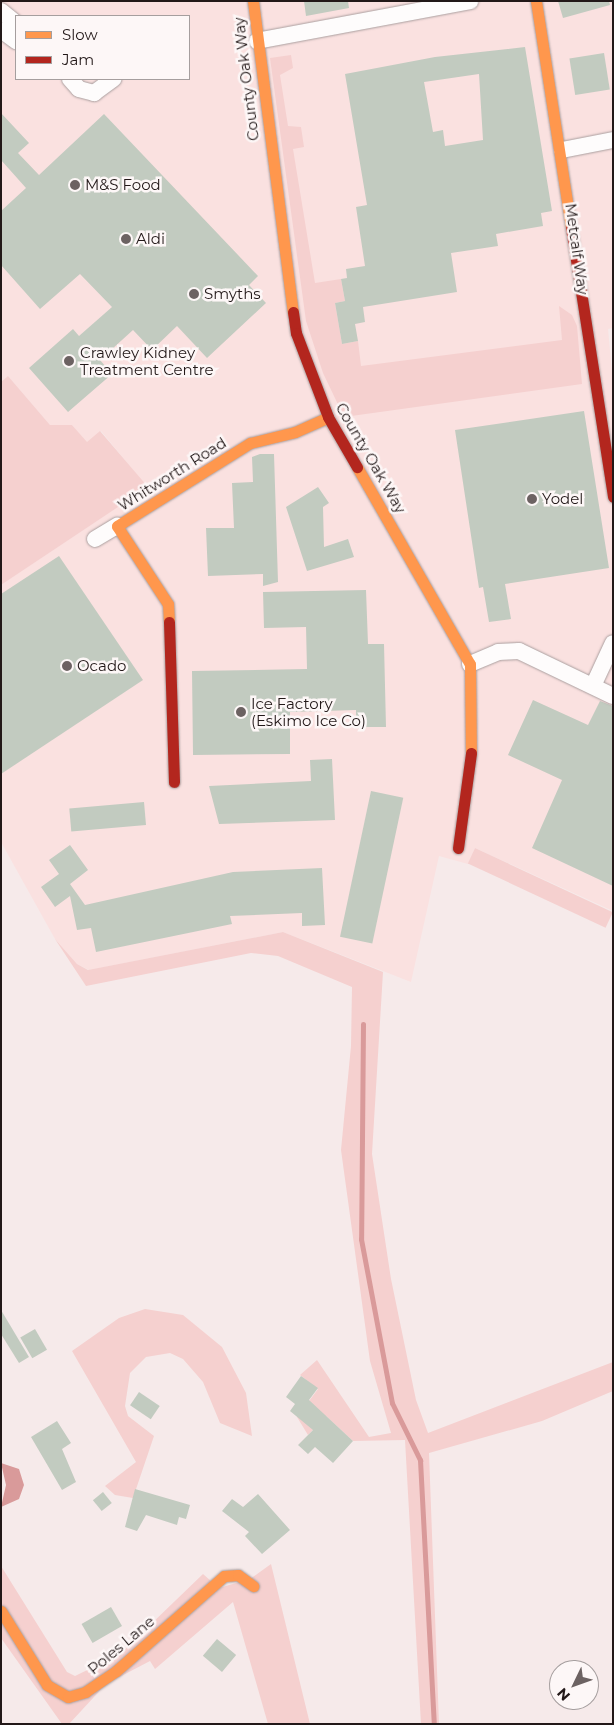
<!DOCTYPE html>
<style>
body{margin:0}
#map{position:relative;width:614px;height:1725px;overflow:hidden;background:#f6eaea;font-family:Montserrat,sans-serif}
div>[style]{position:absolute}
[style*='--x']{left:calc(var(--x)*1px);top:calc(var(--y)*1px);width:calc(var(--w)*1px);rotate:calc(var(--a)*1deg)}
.built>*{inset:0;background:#fae1e0}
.green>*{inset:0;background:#f5d0cf;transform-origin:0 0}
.water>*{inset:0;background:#d99a9a}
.stream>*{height:5px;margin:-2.5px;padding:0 2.5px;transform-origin:2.5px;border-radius:2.5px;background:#d99a9a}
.building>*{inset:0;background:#c2cbc0;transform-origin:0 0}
.roads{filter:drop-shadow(0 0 1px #aa9f9f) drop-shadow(0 0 1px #aa9f9f)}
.street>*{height:16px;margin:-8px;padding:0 8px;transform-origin:8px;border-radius:8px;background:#fefcfc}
.slow>*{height:11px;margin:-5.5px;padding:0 5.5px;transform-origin:5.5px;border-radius:5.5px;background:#ff974d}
.jam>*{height:11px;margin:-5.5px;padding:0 5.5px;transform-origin:5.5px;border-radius:5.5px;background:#b3261e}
.dots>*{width:14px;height:14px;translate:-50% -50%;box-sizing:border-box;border:2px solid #fdf7f7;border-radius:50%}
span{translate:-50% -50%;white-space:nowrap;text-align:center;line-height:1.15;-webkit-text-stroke:5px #fdf7f7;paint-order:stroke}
.street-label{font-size:15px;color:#221818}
.poi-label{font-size:15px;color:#221818}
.left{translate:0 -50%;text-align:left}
.frame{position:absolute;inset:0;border:2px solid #221818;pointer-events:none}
.legend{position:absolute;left:15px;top:15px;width:175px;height:65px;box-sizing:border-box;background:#fdf7f7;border:1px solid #a59e9e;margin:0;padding:6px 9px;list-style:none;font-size:15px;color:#221818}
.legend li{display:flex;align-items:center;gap:10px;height:25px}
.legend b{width:25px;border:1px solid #a59e9e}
.north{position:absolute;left:549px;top:1660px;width:50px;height:50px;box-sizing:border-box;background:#fdf7f7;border:1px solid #a59e9e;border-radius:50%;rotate:228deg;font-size:14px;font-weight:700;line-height:20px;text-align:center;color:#221818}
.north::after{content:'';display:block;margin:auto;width:18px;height:22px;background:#6c6262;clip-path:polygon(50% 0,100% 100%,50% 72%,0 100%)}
</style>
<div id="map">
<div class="built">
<i style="clip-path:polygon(evenodd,1px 1px,613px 1px,613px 328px,608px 329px,613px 384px,613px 911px,475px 848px,468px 864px,439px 856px,411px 982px,283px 932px,89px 970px,77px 964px,55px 939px,1px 842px,1px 585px,147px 487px,101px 431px,87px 443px,72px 425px,50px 425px,8px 376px,1px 382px,1px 1px,16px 16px,189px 16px,189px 79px,16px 79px,16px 16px)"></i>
</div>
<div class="green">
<i style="clip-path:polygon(291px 55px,293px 68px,280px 75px,288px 126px,301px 127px,304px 147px,293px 149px,315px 283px,341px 279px,345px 301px,335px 303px,342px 344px,358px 341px,361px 366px,562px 340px,559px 306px,572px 315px,577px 326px,582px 384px,344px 417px,323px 373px,306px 321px,270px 58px)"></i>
<i style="clip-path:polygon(8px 376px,50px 425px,72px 425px,87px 442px,100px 431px,148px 487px,1px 585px,1px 382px)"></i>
<i style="left:475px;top:848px;width:152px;height:17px;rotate:25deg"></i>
<i style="clip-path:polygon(283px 932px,383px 972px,372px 1154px,391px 1279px,416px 1400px,428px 1433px,613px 1362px,613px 1391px,542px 1421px,429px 1453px,439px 1724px,421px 1724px,405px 1440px,353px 1441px,326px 1416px,308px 1435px,297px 1417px,318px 1389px,300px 1375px,317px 1360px,369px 1437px,391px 1433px,370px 1361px,341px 1150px,351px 1046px,352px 987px,278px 956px,251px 953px,86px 986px,55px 939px,77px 964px,88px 970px)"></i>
<i style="clip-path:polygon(145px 1309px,183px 1315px,222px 1347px,246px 1393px,252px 1436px,220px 1423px,203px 1382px,183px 1359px,170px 1353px,146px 1357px,130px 1373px,125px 1406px,128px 1416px,154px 1436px,133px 1498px,115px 1495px,105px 1486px,136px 1462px,72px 1351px,119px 1318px)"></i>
<i style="clip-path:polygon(271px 1564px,310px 1724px,268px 1724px,233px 1602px,155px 1669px,150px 1661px,106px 1684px,69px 1724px,62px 1724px,1px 1638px,1px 1566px,67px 1672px,75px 1676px,120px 1654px,203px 1574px,219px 1588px,250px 1579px)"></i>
</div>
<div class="water">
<i style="clip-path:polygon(1px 1463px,19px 1469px,24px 1485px,19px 1499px,1px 1507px,6px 1485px)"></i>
</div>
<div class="stream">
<i style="--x:363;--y:1024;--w:215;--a:90.5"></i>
<i style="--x:361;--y:1239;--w:167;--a:79.3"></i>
<i style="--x:392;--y:1403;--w:64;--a:63.8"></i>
<i style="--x:420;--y:1460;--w:264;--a:87"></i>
</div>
<div class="building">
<i style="clip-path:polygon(304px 1px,348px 1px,349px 8px,306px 16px)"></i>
<i style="clip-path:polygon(558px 1px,609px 1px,610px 5px,563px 18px)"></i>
<i style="clip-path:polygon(evenodd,525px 47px,552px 211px,541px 213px,543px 226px,496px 234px,498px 246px,451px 253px,457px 292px,363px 307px,365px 322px,355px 324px,358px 341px,342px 344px,335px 303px,345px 301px,341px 279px,347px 278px,346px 269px,365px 266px,356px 207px,367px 205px,345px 74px,435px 57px,525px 47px,479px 74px,483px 140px,445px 146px,443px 130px,433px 132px,424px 82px,479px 74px)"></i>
<i style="left:604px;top:53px;width:37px;height:35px;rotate:81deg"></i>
<i style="clip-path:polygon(1px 113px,29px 143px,18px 153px,39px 175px,104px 114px,258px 276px,249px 285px,266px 303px,207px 358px,177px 326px,152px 350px,133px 330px,100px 360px,112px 374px,68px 412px,29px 368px,73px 329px,79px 336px,112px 307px,80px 274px,40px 309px,1px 265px,1px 211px,26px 188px,1px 160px)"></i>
<i style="clip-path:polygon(584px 411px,609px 568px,505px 584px,511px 619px,489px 622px,483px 587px,479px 588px,455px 430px)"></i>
<i style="clip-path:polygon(260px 454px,274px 454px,278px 582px,263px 586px,263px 574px,208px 576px,206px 528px,234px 528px,232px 483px,253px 482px,252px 457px)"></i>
<i style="clip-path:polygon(318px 487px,329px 503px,323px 507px,324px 547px,348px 539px,354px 557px,307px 571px,286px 507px)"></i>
<i style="clip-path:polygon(59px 556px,143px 680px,1px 774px,1px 594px)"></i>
<i style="clip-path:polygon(366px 590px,368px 644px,384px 644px,386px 727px,356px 727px,356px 710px,290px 712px,290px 754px,193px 755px,192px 671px,307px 669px,306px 627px,264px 628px,263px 592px)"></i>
<i style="clip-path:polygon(533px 700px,588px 725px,600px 701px,613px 706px,613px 886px,532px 848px,562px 780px,508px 755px)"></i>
<i style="clip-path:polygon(332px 759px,335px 820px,219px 824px,209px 786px,311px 781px,310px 760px)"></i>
<i style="left:371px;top:791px;width:33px;height:149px;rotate:12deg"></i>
<i style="left:144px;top:802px;width:23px;height:75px;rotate:85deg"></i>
<i style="clip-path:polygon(70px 845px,88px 870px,70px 884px,85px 905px,233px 872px,322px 868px,325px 925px,302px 926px,302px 913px,230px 916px,232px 924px,96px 952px,91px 928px,77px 930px,70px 896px,55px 907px,41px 887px,59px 874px,49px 860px)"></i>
<i style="clip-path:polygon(1px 1310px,29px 1357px,19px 1363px,1px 1334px)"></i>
<i style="left:35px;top:1329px;width:24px;height:17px;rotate:60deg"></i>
<i style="clip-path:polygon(301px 1376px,318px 1388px,309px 1400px,353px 1441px,333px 1463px,315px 1447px,308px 1454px,298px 1445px,313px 1430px,290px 1411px,295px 1404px,286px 1397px)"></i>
<i style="left:139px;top:1392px;width:25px;height:16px;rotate:34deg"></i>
<i style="clip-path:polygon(57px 1421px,71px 1443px,62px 1449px,76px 1482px,62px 1490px,31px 1437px)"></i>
<i style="clip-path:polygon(135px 1489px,190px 1505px,186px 1519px,179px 1517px,177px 1525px,146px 1515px,137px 1531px,125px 1527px)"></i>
<i style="left:103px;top:1492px;width:14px;height:13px;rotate:51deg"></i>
<i style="clip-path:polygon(258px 1494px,290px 1530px,262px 1554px,245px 1536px,249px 1532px,222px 1511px,232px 1499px,243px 1507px)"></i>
<i style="left:111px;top:1607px;width:22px;height:34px;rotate:60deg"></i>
<i style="left:217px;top:1639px;width:25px;height:22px;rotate:40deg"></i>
</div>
<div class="roads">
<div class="street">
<i style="--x:1;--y:11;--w:19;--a:39"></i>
<i style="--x:1;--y:30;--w:19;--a:36"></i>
<i style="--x:257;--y:41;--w:217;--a:-10.6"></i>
<i style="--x:70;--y:79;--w:13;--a:48"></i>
<i style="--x:79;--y:89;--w:16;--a:15"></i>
<i style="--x:94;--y:93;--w:24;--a:-36"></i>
<i style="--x:562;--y:150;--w:52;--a:-11.1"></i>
<i style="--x:95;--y:539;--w:26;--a:-31"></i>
<i style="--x:470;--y:664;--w:30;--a:-23"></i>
<i style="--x:498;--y:652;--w:21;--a:-3"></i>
<i style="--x:519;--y:651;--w:104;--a:25.6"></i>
<i style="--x:593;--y:686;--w:47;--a:-65.1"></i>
</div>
<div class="slow">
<i style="--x:253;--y:1;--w:314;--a:82.7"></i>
<i style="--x:536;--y:1;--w:230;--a:81.2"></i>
<i style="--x:357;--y:467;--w:227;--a:60.2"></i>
<i style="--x:470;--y:664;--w:89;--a:89.4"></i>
<i style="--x:169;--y:622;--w:18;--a:-93"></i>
<i style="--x:168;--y:604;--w:93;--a:-123.2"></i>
<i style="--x:117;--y:526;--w:157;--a:-32"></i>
<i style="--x:250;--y:443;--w:46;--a:-13.7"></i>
<i style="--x:295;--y:432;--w:36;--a:-24"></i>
<i style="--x:1;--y:1611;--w:87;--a:58.1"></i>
<i style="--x:47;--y:1685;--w:24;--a:30"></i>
<i style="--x:68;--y:1697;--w:18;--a:-16"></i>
<i style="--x:85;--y:1692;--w:37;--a:-34"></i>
<i style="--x:116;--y:1671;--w:144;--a:-41.3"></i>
<i style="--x:224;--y:1576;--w:14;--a:-4"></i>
<i style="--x:238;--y:1575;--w:19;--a:36"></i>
</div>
<div class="jam">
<i style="--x:571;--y:228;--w:272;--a:81.1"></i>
<i style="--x:293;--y:312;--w:21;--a:82"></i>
<i style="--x:296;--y:333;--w:90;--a:69.1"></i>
<i style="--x:328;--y:417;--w:58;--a:59.9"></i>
<i style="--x:169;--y:622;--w:160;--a:88.2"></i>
<i style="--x:458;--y:848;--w:96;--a:-82.2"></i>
</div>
</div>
<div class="dots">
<i style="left:75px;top:185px;background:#6c6262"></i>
<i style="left:126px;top:239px;background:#6c6262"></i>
<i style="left:194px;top:294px;background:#6c6262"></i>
<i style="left:69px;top:361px;background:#6c6262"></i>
<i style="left:532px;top:499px;background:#6c6262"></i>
<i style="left:67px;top:666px;background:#6c6262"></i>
<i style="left:241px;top:712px;background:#6c6262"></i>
</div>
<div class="street-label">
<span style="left:246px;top:79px;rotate:-97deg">County Oak Way</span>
<span style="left:577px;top:249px;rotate:82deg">Metcalf Way</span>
<span style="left:371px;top:458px;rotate:60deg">County Oak Way</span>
<span style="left:172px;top:474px;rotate:-32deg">Whitworth Road</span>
<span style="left:121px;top:1645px;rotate:-40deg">Poles Lane</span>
</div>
<div class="poi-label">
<span class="left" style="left:85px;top:185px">M&amp;S Food</span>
<span class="left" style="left:136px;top:239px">Aldi</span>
<span class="left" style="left:204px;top:294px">Smyths</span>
<span class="left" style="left:80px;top:361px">Crawley Kidney<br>Treatment Centre</span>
<span class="left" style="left:542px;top:499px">Yodel</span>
<span class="left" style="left:77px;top:666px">Ocado</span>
<span class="left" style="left:251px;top:712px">Ice Factory<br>(Eskimo Ice Co)</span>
</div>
<div class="frame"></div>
<ul class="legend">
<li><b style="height:6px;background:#ff974d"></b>Slow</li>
<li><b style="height:6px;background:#b3261e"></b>Jam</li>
</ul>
<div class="north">N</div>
</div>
